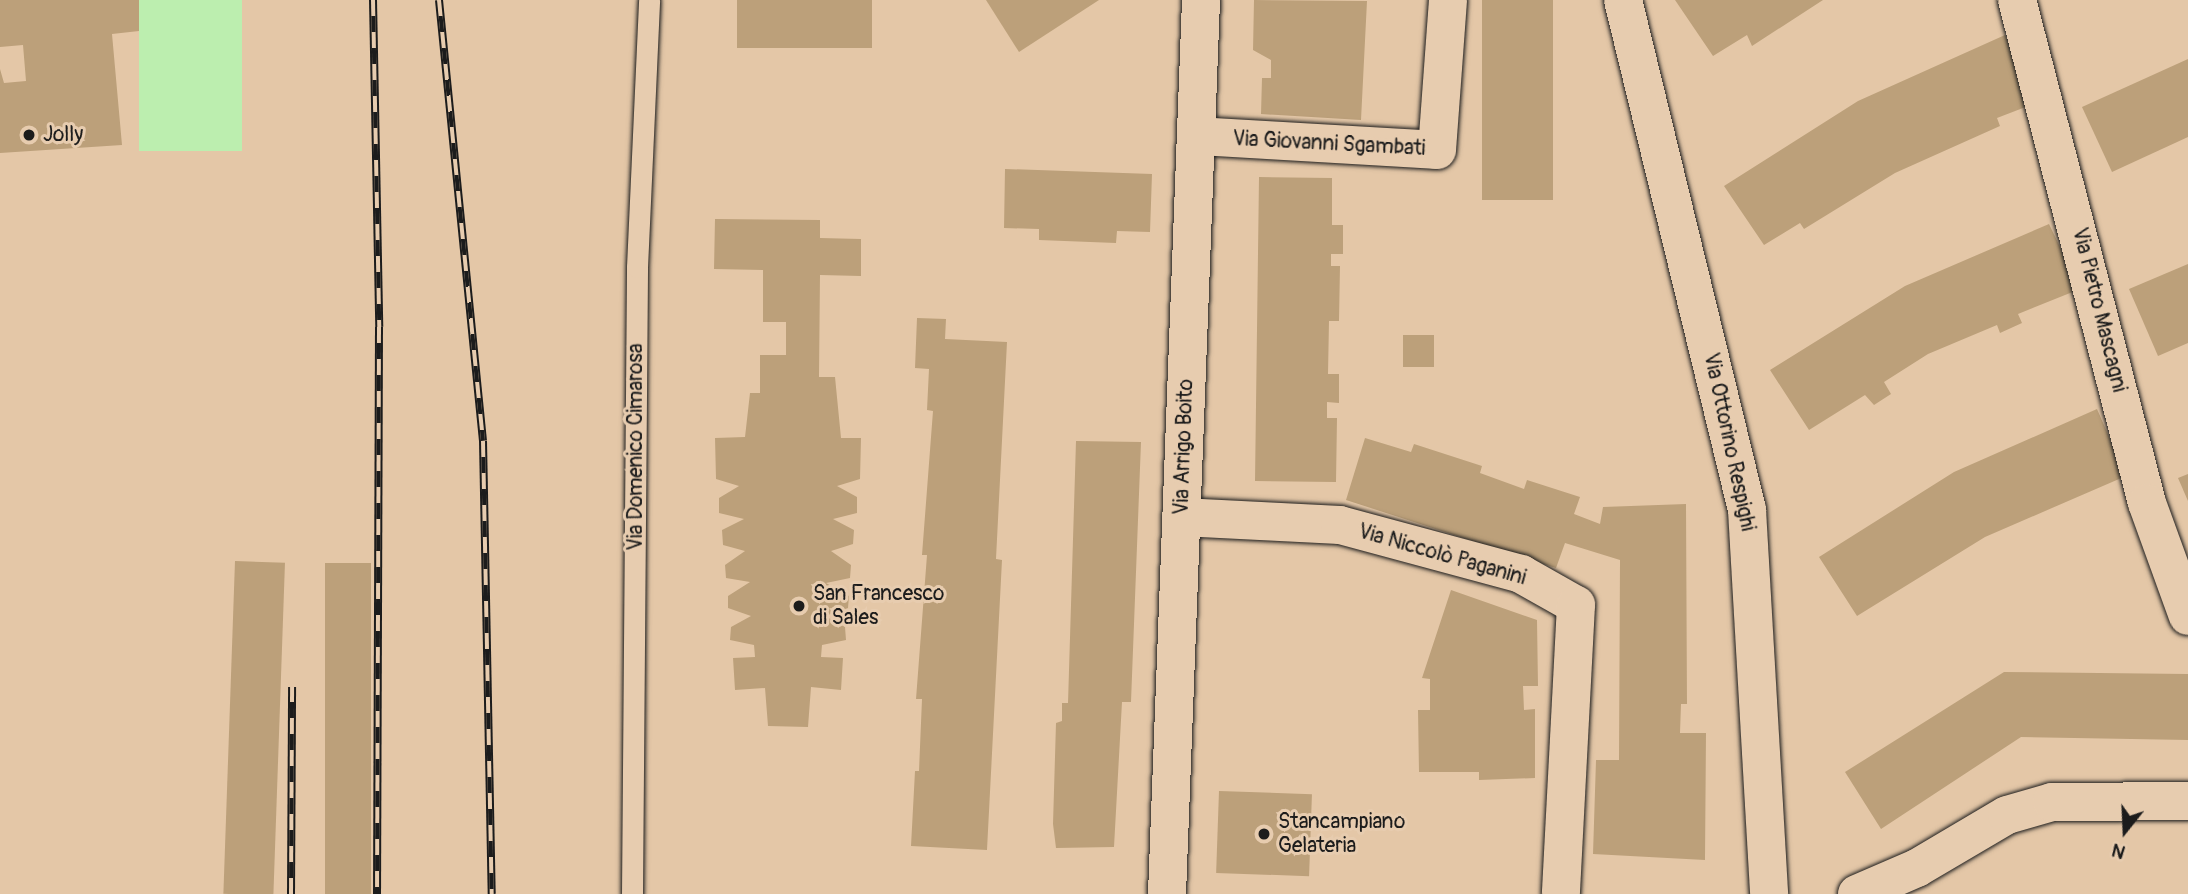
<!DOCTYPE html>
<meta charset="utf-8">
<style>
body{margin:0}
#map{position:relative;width:2188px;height:894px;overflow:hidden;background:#e4c7a7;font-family:Pangolin,sans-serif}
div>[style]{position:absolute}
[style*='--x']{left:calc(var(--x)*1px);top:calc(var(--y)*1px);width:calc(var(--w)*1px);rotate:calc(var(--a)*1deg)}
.green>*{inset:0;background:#bceeaf;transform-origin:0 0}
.building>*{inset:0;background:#bca07a;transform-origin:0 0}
.roads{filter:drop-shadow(0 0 2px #1c1c1c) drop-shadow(0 0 2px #1c1c1c)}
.lane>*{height:21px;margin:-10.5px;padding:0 10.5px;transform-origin:10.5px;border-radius:10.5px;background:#e7ccaf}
.street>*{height:38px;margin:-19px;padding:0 19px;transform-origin:19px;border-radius:19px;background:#e7ccaf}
.secondary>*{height:38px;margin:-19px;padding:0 19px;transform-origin:19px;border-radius:19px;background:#e7ccaf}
.rail>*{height:8px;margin-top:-4px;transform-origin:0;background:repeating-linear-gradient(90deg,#e7ccaf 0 16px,#1c1c1c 0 32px);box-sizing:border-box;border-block:2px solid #1c1c1c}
.dots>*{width:19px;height:19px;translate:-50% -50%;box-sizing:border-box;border:4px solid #e7ccaf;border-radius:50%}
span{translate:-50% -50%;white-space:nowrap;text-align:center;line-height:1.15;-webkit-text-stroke:6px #e7ccaf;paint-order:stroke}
.poi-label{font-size:21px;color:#1c1c1c}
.left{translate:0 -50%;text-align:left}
.street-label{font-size:21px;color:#1c1c1c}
.north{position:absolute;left:2090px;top:796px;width:70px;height:70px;-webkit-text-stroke:5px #e7ccaf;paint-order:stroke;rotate:198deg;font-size:19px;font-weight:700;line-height:28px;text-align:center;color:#1c1c1c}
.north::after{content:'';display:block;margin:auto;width:24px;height:32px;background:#1c1c1c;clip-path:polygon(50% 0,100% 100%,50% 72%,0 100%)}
</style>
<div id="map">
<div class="green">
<i style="left:139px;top:0;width:103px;height:151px"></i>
</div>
<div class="building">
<i style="clip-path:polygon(0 0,139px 0,139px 31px,112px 34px,122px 145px,0 153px,0 69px,4px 83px,26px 81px,23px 45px,0 47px)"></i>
<i style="left:737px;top:0;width:135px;height:48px"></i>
<i style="clip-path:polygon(986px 0,1099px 0,1019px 52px)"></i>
<i style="clip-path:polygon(1254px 0,1367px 1px,1361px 120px,1261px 114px,1262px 78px,1271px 78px,1271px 60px,1253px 50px)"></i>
<i style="left:1482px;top:0;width:71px;height:200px"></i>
<i style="clip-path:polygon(1675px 0,1823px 0,1752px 46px,1747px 35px,1713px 56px)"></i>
<i style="clip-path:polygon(2005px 35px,2036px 103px,1997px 118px,2000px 126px,1895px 173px,1804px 229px,1800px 223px,1764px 245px,1724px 186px,1858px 101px)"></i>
<i style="clip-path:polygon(2188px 59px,2188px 137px,2112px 172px,2082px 107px)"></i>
<i style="clip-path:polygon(1005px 169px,1152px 174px,1150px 232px,1117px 231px,1116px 243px,1039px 240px,1039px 229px,1004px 228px)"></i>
<i style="clip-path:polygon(1259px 177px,1332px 178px,1332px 225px,1343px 225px,1343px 254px,1331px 254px,1331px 266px,1340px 266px,1339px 321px,1329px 321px,1328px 374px,1339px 374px,1339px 403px,1327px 402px,1327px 418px,1337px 418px,1336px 482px,1255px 481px)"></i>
<i style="clip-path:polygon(715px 219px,820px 220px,820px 238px,861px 239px,861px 276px,820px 275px,819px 377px,835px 377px,841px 438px,861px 438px,860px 479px,837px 486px,857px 497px,857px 513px,833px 519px,854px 530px,853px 544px,831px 551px,851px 565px,850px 578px,826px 583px,849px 596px,848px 608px,825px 616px,845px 627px,846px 640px,822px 645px,821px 657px,843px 658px,841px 690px,811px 687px,808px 727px,768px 726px,765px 688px,735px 690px,733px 658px,755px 657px,754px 645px,730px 640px,731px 627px,751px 616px,728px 608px,728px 596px,750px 582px,726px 578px,725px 565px,745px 551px,723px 545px,722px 530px,744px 519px,719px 513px,719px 498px,739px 486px,716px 479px,715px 438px,745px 437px,750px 393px,760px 393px,760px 355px,786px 355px,786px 322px,763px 322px,763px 270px,714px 269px)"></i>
<i style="clip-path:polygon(2049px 224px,2080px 289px,2018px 314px,2022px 323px,2000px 333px,1997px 325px,1928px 354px,1884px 382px,1891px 394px,1874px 405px,1865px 395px,1809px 430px,1770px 370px,1905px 286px)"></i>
<i style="clip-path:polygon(2188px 264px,2188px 343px,2158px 356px,2129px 289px)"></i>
<i style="clip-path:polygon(917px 318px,946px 319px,945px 339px,1007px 342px,996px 559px,1002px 560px,987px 850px,911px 846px,915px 771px,919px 771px,922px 699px,916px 699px,927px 555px,922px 555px,933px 411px,927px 410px,929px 369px,915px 368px)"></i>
<i style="left:1403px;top:335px;width:31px;height:32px"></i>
<i style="clip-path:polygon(2097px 409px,2126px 476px,1985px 537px,1857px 616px,1819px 557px,1954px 472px)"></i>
<i style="clip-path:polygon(1365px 438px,1411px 452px,1414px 444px,1482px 466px,1480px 473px,1524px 489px,1527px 480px,1580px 497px,1574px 514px,1600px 524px,1603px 507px,1686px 504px,1687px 704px,1681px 704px,1680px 733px,1706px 733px,1705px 860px,1593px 854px,1596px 760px,1619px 760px,1620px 560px,1565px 543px,1556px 568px,1346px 500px)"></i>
<i style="clip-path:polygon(1076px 441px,1141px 442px,1131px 702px,1122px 702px,1114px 847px,1056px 848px,1053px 824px,1056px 723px,1062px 721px,1062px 703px,1068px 703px)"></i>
<i style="clip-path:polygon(2188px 474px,2188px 501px,2178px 478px)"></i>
<i style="left:235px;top:561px;width:50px;height:333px;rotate:2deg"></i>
<i style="left:325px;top:563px;width:46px;height:331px"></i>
<i style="clip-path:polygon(1451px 590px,1537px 620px,1538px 686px,1523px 686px,1524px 710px,1535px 709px,1535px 778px,1479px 780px,1479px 772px,1419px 772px,1418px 710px,1430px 710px,1430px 679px,1422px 678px)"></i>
<i style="clip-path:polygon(2004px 672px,2188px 674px,2188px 740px,2021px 737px,1881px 829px,1845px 772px)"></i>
<i style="left:1219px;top:791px;width:93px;height:82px;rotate:2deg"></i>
</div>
<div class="roads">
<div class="lane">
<i style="--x:632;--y:894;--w:627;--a:-89.54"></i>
<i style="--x:637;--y:267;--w:267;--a:-87.4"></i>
</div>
<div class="street">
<i style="--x:1623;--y:0;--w:525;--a:76.33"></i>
<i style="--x:1747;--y:510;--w:385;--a:86.7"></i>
<i style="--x:2017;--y:0;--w:520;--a:75.51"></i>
<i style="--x:2147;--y:503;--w:120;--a:70.1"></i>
<i style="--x:1197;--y:136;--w:240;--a:3.3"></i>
<i style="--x:1437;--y:150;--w:150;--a:-85.8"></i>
<i style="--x:1181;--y:517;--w:159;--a:2.9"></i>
<i style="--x:1340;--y:525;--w:188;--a:15.1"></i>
<i style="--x:1521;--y:574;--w:63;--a:29.4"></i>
<i style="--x:1576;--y:605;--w:289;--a:93"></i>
<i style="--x:1167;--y:894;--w:895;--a:-87.82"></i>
</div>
<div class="secondary">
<i style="--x:1857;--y:894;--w:65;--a:-23.4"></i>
<i style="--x:1917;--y:868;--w:104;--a:-30.5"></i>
<i style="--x:2007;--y:815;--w:47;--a:-16.1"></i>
<i style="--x:2052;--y:802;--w:136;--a:-0.4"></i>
</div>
</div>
<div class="rail">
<i style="--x:373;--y:0;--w:327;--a:88.9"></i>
<i style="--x:379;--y:327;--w:567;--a:90.2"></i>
<i style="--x:439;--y:0;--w:443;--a:84.3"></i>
<i style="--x:483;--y:441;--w:453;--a:88.9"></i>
<i style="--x:291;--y:894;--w:207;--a:-89.7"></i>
</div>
<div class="dots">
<i style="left:29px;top:135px;background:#1c1c1c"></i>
<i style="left:799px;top:606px;background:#1c1c1c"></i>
<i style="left:1264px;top:834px;background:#1c1c1c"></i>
</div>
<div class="poi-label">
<span class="left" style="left:43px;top:135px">Jolly</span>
<span class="left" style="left:813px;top:606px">San Francesco<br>di Sales</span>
<span class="left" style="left:1278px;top:834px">Stancampiano<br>Gelateria</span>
</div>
<div class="street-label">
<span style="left:1329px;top:144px;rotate:3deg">Via Giovanni Sgambati</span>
<span style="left:2099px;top:310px;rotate:76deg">Via Pietro Mascagni</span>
<span style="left:1729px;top:442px;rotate:78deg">Via Ottorino Respighi</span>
<span style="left:636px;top:447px;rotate:-90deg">Via Domenico Cimarosa</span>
<span style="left:1184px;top:447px;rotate:-88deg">Via Arrigo Boito</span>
<span style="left:1442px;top:555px;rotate:16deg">Via Niccolò Paganini</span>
</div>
<div class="north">N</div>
</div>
